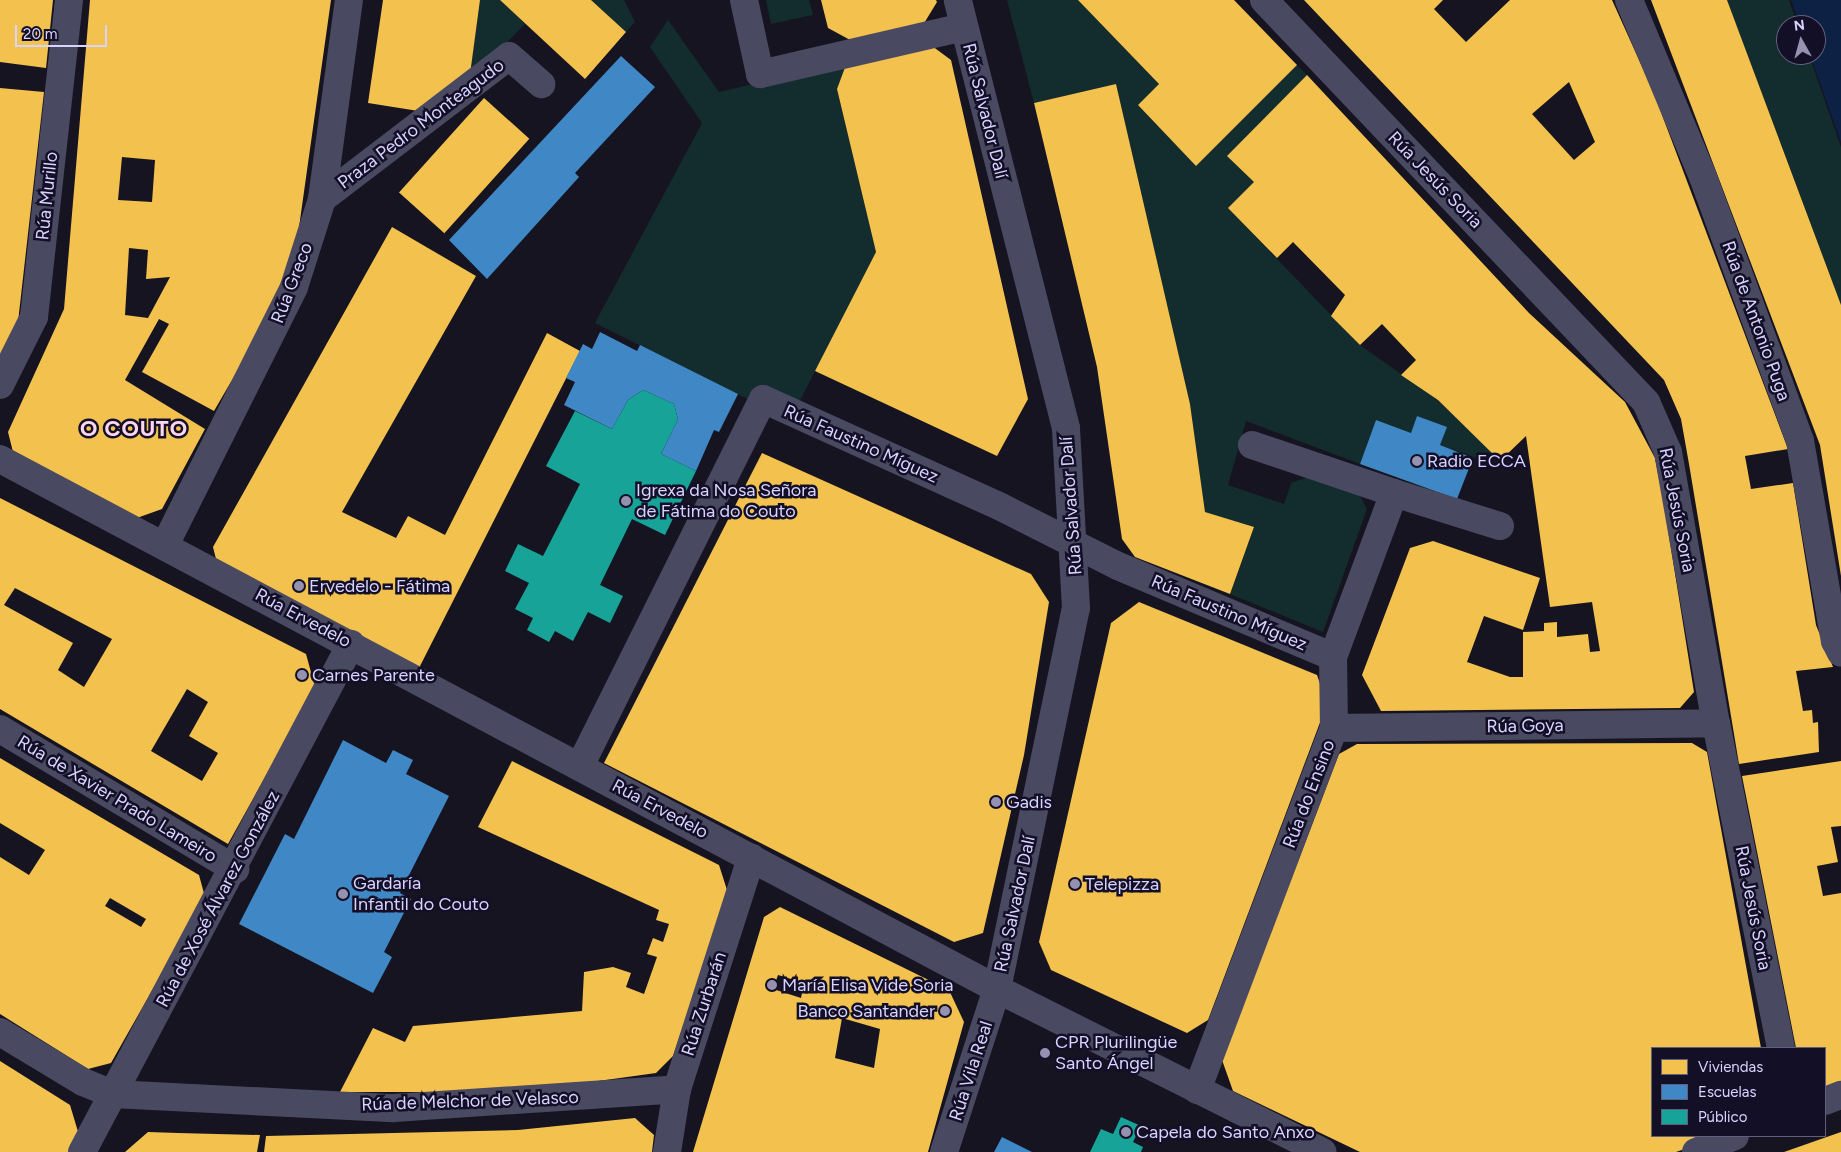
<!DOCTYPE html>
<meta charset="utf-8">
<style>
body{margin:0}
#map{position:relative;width:1841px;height:1152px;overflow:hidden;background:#161421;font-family:Figtree,sans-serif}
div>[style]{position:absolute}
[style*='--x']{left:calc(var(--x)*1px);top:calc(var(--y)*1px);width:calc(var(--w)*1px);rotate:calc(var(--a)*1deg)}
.green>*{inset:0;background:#132c2d}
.water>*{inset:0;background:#0d2144}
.homes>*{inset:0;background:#f2c14e;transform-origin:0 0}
.schools>*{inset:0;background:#3f88c5}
.public>*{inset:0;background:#17a398}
.minor>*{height:28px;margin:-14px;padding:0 14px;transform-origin:14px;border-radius:14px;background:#4a4962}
.dots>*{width:14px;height:14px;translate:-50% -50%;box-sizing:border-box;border:2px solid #130f26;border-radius:50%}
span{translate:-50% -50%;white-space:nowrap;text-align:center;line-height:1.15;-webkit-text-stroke:5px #130f26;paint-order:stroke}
.street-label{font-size:18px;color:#d9d4ff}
.poi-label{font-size:18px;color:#d9d4ff}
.left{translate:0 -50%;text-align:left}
.right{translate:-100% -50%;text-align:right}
.district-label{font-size:22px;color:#ffd6f0;font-weight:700;letter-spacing:1px}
.legend{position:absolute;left:1651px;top:1047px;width:175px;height:90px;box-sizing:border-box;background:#130f26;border:1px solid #625e7d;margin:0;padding:6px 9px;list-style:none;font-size:15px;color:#d9d4ff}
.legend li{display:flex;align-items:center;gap:10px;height:25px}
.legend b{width:25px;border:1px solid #625e7d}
.north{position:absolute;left:1776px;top:15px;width:50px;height:50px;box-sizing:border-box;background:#130f26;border:1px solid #625e7d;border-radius:50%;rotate:353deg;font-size:14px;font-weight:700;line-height:20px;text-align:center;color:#d9d4ff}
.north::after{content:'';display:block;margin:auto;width:18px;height:22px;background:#9591b1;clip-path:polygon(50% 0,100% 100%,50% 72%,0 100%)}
.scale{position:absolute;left:15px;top:25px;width:92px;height:22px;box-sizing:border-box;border:2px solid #d9d4ff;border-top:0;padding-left:6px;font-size:15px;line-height:18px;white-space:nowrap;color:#d9d4ff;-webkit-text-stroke:4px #130f26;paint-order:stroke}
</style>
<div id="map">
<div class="green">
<i style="clip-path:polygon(480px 0,500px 0,525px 24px,469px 82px)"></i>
<i style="clip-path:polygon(591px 0,624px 0,635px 22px,626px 32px)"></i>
<i style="clip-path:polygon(766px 0,809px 0,813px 15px,771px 24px)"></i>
<i style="clip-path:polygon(1007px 0,1078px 0,1159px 84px,1138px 105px,1196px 166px,1297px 65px,1307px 75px,1228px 156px,1254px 182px,1228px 208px,1360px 345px,1438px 400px,1491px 452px,1483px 460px,1440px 445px,1446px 427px,1417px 416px,1411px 433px,1376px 420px,1360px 464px,1246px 421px,1228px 485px,1284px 504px,1291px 483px,1308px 477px,1359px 494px,1367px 509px,1323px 632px,1230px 594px,1254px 528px,1205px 512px,1190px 404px,1116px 84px,1034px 103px)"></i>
<i style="clip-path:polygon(1727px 0,1789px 0,1798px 25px,1786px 25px,1786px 55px,1809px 55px,1841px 147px,1841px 305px)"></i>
<i style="clip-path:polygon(668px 20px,719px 92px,847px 62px,837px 89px,876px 252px,790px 420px,595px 323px,702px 123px,650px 47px)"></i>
</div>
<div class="water">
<i style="clip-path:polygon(1791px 0,1841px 0,1841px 142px,1810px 55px,1816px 55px,1816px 25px,1800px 25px)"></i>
</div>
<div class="homes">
<i style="clip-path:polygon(0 0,53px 0,46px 68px,0 62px)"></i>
<i style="clip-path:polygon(evenodd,90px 0,331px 0,292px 277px,214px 411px,142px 372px,169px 324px,159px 319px,125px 380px,205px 429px,162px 509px,134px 519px,13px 452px,8px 432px,64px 309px,90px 0,122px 157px,155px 160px,152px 202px,118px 200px,122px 157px,90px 0,129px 248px,148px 250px,146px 279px,170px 277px,148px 318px,125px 315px,129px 248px)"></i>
<i style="clip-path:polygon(383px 0,480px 0,469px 82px,431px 113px,368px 103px)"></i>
<i style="clip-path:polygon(500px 0,591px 0,626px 32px,585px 79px)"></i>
<i style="clip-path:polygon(821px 0,936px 0,937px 2px,923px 25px,852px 41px,828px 28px)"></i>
<i style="clip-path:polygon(1078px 0,1234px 0,1297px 65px,1196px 166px,1138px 105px,1159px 84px)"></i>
<i style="clip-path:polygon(evenodd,1304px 0,1443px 0,1434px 9px,1466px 42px,1510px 0,1612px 0,1653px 91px,1788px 449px,1745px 456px,1751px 489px,1793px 483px,1816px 625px,1833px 667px,1796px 671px,1803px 711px,1812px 710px,1813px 723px,1818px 722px,1819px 752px,1739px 764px,1689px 464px,1681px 419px,1664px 380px,1304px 0,1569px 82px,1595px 142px,1574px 160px,1532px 114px,1569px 82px)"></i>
<i style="clip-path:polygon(1651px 0,1727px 0,1841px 305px,1841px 576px,1820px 445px)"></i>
<i style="clip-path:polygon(928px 43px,951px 60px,1028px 399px,997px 456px,815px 371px,876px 252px,837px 89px,847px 62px)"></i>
<i style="clip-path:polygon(1307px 75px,1529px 313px,1625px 402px,1655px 458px,1664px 505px,1694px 692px,1680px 708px,1381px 711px,1362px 675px,1410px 548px,1433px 541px,1540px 578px,1523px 630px,1484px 616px,1467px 662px,1510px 677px,1523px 677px,1523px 632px,1544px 631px,1544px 623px,1557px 622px,1557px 637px,1588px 634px,1590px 652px,1600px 651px,1592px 602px,1550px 607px,1526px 436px,1500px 461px,1438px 400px,1401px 375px,1416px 360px,1382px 324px,1360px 345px,1331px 316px,1345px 295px,1293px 242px,1277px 258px,1228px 208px,1254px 182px,1227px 156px)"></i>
<i style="clip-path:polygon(1116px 84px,1190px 404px,1205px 512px,1254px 527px,1230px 594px,1135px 557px,1122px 539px,1097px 367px,1034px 103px)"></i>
<i style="clip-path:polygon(0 88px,44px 92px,17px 331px,0 360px)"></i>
<i style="left:484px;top:98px;width:61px;height:127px;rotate:42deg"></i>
<i style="clip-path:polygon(392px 227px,476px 276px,342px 512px,396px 538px,408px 516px,445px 535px,547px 333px,580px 351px,419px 668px,216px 559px,213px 547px)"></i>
<i style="clip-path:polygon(762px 453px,1031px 574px,1049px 602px,1024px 755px,983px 933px,954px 942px,604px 763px)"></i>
<i style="clip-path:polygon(evenodd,0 498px,306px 654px,315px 687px,228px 844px,0 709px,0 498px,15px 588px,112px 639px,84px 687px,58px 670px,73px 643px,4px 605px,15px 588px,0 498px,187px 689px,208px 702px,189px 736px,218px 753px,202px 781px,151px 751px,187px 689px)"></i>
<i style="clip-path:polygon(1139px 602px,1317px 675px,1327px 704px,1208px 1020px,1187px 1033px,1051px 970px,1039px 942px,1111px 623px)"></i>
<i style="clip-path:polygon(1692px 743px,1707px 752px,1761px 1048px,1652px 1048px,1652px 1136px,1722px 1136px,1676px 1152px,1360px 1152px,1233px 1091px,1222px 1060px,1339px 754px,1357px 744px)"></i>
<i style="clip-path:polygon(evenodd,0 758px,199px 875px,205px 897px,111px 1063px,88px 1069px,0 1014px,0 857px,29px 875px,45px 850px,0 823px,0 758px,110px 898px,146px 919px,141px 927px,105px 906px,110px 898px)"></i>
<i style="clip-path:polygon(512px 761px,719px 865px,728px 893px,673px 1056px,656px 1073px,591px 1082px,465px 1092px,340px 1092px,373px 1028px,405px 1042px,413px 1026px,582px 1011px,584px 972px,613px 967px,631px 973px,626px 987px,644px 994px,657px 957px,647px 954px,653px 938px,663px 942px,669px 924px,656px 920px,659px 910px,478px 827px)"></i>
<i style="clip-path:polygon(1841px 761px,1841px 826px,1831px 827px,1838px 862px,1817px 866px,1823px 896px,1841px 893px,1841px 1092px,1825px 1098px,1825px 1048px,1796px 1048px,1742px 776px)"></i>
<i style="clip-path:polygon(evenodd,780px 907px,949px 990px,964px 1022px,928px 1152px,693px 1152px,764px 917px,780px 907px,778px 975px,804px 983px,801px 998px,773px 989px,778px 975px,780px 907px,842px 1018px,880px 1029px,874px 1068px,835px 1058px,842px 1018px)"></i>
<i style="clip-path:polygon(0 1061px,70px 1105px,79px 1135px,69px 1152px,0 1152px)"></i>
<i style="clip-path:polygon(635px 1118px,654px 1135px,652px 1152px,264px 1152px,266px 1136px,518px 1130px)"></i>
<i style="clip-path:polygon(148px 1132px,178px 1133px,260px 1135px,257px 1152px,125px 1152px)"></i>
<i style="clip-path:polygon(1841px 1132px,1841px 1152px,1784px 1152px)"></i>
</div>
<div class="schools">
<i style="clip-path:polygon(621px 56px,655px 87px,575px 173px,579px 177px,487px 279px,449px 240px)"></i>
<i style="clip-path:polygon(600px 332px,637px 351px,640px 345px,738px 394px,719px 432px,714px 430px,696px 471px,661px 454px,678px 419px,674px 404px,643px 390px,628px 400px,612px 429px,564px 405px,575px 382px,566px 378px,583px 344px,592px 349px)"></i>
<i style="clip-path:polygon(1417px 416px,1447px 427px,1440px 445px,1473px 458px,1457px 499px,1360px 464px,1376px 420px,1411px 433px)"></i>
<i style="clip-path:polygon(343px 740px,386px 763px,393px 750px,413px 760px,406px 774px,449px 796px,400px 893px,411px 899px,384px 952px,392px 957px,373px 993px,239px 924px,285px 834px,294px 839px)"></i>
<i style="clip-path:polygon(1002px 1137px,1032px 1152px,994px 1152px)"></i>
</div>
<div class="public">
<i style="clip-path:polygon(643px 390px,674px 404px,678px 419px,661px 454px,696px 471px,665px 535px,632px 519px,600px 585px,623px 596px,610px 623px,588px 612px,573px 641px,555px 631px,549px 642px,527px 630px,533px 618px,515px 609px,529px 583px,505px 571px,518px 544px,543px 556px,580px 484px,546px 466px,575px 411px,612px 429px,628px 400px)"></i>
<i style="clip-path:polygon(1121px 1117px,1141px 1126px,1133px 1142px,1143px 1147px,1141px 1152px,1090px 1152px,1101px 1129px,1113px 1134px)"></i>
</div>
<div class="minor">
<i style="--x:744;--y:0;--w:76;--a:77.8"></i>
<i style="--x:760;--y:74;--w:209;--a:-13"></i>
<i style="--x:1264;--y:0;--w:555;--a:46.46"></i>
<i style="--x:1646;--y:402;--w:55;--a:66.3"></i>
<i style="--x:1668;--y:452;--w:275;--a:80"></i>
<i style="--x:1716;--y:723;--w:331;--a:78.7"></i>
<i style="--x:1629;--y:0;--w:192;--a:67.3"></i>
<i style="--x:1703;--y:177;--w:281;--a:69.8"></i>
<i style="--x:1800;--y:441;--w:203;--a:80.1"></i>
<i style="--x:1835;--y:641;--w:13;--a:63"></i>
<i style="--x:322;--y:199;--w:235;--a:-37.4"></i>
<i style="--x:509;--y:56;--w:43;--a:41.2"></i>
<i style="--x:0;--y:385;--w:76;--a:-63.4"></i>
<i style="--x:34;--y:317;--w:319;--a:-83.7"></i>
<i style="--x:1252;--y:445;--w:150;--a:18.7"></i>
<i style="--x:0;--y:459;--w:1129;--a:27.99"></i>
<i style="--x:997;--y:989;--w:364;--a:26.6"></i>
<i style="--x:165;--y:545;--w:288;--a:-63.4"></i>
<i style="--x:294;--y:287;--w:92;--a:-72.3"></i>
<i style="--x:322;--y:199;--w:201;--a:-82.3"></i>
<i style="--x:1334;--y:728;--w:382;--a:-0.7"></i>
<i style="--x:0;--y:729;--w:274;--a:30.8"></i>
<i style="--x:580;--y:766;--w:410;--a:-63.5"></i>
<i style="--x:763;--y:399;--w:261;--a:24.4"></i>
<i style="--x:1001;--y:507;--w:131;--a:26.8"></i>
<i style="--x:1118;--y:566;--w:233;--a:22.9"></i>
<i style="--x:0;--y:1032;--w:97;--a:31.1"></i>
<i style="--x:83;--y:1082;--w:32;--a:22"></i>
<i style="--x:113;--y:1094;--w:281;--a:2.9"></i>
<i style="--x:394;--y:1108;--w:284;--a:-3.8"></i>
<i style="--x:1197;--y:1090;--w:387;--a:-69.3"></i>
<i style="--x:1334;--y:728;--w:71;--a:-90.8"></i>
<i style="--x:1333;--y:657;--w:175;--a:-69.6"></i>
<i style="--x:1394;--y:493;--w:111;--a:17.3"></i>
<i style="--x:1825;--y:1101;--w:17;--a:-21"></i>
<i style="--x:82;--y:1152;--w:575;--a:-62.1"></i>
<i style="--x:667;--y:1152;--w:64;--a:-81"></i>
<i style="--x:677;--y:1089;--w:243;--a:-72.2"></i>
<i style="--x:944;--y:1152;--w:171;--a:-72"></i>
<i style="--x:997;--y:989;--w:389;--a:-78.3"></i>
<i style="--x:1076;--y:608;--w:180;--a:-93.2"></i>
<i style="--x:1066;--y:428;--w:441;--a:-104.2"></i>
<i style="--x:1696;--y:1152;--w:42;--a:-22.3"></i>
</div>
<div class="dots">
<i style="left:1417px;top:461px;background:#9591b1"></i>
<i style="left:626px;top:501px;background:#9591b1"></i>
<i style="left:299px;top:586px;background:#9591b1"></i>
<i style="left:302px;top:675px;background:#9591b1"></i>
<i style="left:996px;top:802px;background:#9591b1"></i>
<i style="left:1075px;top:884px;background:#9591b1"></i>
<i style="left:343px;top:894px;background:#9591b1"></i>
<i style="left:772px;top:985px;background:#9591b1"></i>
<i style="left:945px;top:1011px;background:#9591b1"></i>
<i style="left:1045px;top:1053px;background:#9591b1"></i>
<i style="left:1126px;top:1132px;background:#9591b1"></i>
</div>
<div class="street-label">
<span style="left:985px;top:111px;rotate:76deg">Rúa Salvador Dalí</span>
<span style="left:421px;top:124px;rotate:-37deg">Praza Pedro Monteagudo</span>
<span style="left:1435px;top:180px;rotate:46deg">Rúa Jesús Soria</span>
<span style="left:47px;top:196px;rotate:-84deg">Rúa Murillo</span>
<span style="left:292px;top:283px;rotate:-69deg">Rúa Greco</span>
<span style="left:1756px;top:321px;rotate:70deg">Rúa de Antonio Puga</span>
<span style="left:861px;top:444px;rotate:24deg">Rúa Faustino Míguez</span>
<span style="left:1071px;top:506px;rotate:-94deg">Rúa Salvador Dalí</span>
<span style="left:1677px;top:510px;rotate:79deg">Rúa Jesús Soria</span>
<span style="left:1229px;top:613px;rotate:23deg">Rúa Faustino Míguez</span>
<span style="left:303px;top:618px;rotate:28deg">Rúa Ervedelo</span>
<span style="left:1525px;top:726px;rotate:-1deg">Rúa Goya</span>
<span style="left:1309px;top:794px;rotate:-69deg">Rúa do Ensino</span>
<span style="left:117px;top:799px;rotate:31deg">Rúa de Xavier Prado Lameiro</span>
<span style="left:660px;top:809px;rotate:28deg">Rúa Ervedelo</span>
<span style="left:218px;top:899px;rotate:-62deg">Rúa de Xosé Álvarez González</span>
<span style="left:1015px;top:904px;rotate:-78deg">Rúa Salvador Dalí</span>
<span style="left:1753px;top:908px;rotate:79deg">Rúa Jesús Soria</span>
<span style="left:704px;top:1004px;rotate:-72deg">Rúa Zurbarán</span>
<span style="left:971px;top:1071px;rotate:-72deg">Rúa Vila Real</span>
<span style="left:470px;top:1101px;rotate:-2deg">Rúa de Melchor de Velasco</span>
</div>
<div class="poi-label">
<span class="left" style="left:1427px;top:461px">Radio ECCA</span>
<span class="left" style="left:636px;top:501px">Igrexa da Nosa Señora<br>de Fátima do Couto</span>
<span class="left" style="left:309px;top:586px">Ervedelo - Fátima</span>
<span class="left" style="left:312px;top:675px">Carnes Parente</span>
<span class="left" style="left:1006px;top:802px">Gadis</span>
<span class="left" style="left:353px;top:894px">Gardaría<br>Infantil do Couto</span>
<span class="left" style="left:1085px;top:884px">Telepizza</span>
<span class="left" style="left:782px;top:985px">María Elisa Vide Soria</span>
<span class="right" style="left:935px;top:1011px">Banco Santander</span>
<span class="left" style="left:1055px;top:1053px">CPR Plurilingüe<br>Santo Ángel</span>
<span class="left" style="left:1136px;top:1132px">Capela do Santo Anxo</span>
</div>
<div class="district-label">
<span style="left:134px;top:429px">O COUTO</span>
</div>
<ul class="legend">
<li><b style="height:14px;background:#f2c14e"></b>Viviendas</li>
<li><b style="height:14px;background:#3f88c5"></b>Escuelas</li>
<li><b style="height:14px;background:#17a398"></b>Público</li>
</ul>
<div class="north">N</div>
<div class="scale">20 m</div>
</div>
